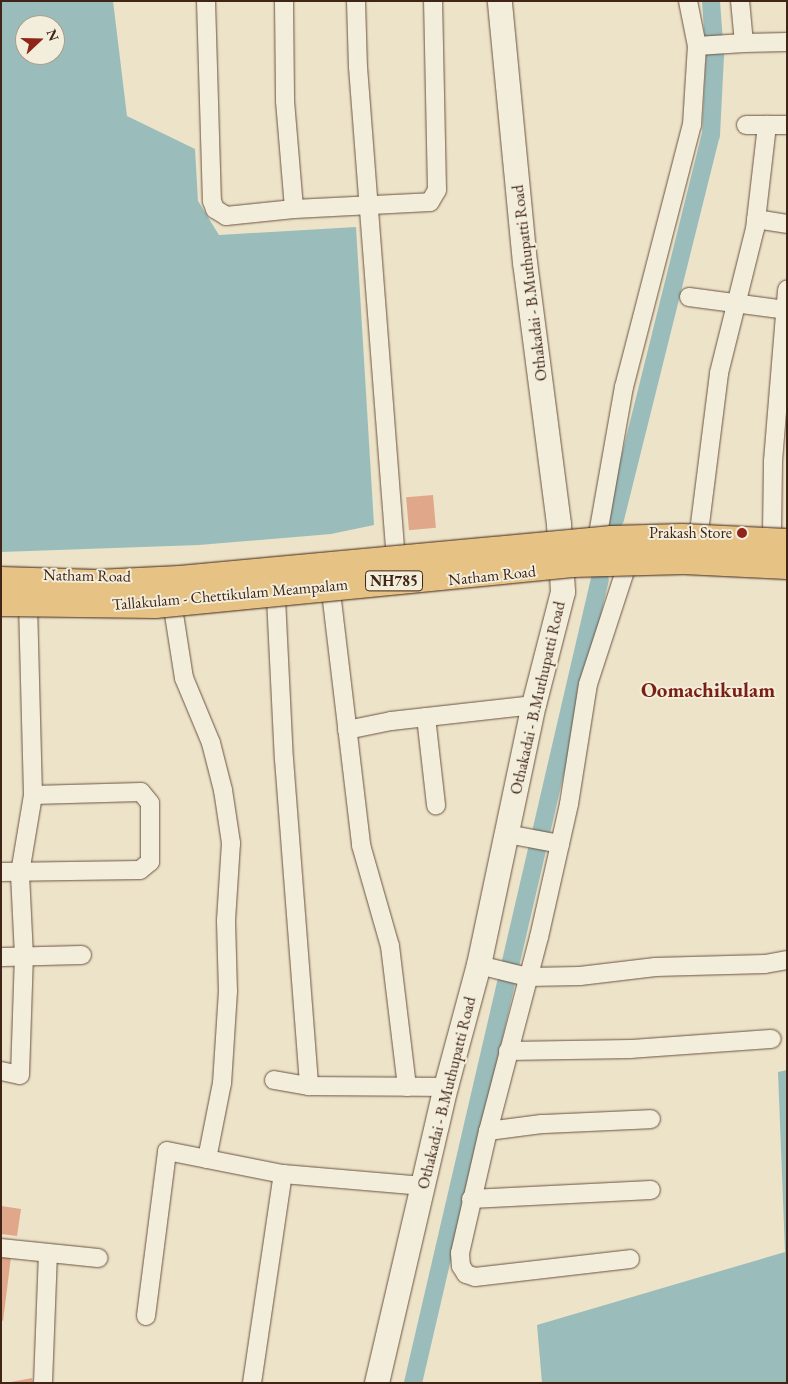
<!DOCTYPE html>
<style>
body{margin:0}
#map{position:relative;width:788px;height:1384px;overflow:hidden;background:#ede3c8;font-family:"EB Garamond",serif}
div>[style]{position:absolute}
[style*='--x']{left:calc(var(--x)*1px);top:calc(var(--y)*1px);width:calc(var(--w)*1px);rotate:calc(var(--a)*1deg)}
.water>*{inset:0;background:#9abdbc}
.canal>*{height:18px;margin:-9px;padding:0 9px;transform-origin:9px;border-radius:9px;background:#9abdbc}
.building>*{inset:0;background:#e0a78a;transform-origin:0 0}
.roads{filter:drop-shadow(0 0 1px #6b5442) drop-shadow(0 0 1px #6b5442)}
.street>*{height:18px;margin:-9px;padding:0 9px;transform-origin:9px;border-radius:9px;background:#f3eddb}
.secondary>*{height:24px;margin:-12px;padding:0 12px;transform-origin:12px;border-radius:12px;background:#f3eddb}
.bridges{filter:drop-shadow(0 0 1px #402415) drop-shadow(0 0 1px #402415)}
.highway-bridge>*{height:28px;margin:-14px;padding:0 14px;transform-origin:14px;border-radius:14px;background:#e6c284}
.dots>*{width:14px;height:14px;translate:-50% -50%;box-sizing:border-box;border:2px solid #f3eddb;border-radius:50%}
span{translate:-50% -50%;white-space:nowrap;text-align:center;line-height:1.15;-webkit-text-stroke:4px #f3eddb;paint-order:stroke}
.shield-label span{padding:1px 4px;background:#f3eddb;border:1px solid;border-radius:4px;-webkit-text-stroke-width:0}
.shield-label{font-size:15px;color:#402415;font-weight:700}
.street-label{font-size:16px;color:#402415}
.poi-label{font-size:16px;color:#402415}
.right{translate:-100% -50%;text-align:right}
.district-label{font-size:21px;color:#7a1f14;font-weight:700}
.frame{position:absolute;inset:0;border:2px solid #402415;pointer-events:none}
.north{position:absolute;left:15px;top:15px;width:50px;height:50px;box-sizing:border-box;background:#f3eddb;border:1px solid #ab9d8c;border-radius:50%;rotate:69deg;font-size:14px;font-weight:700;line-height:20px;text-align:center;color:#402415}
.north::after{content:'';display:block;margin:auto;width:18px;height:22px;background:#8f2418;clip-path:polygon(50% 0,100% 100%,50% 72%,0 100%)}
</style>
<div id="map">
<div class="water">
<i style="clip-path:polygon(evenodd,1px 1px,113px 1px,127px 116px,195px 149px,198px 201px,219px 235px,356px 227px,374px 525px,331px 534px,199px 545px,1px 552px,1px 1px,25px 25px,55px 25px,55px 55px,25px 55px,25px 25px)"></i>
<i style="clip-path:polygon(787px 1070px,787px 1383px,542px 1383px,537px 1325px,785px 1252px,778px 1072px)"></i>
</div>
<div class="canal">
<i style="--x:615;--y:519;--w:396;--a:-76"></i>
<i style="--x:711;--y:135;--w:79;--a:-87.1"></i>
<i style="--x:715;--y:56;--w:55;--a:-94.2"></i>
<i style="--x:413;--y:1383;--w:825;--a:-76.91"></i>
</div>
<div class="building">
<i style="left:433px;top:495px;width:33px;height:27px;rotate:85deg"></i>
<i style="clip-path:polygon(1px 1206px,21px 1209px,17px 1236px,1px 1234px)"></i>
<i style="clip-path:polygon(1px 1256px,11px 1257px,3px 1321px,1px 1320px)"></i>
<i style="clip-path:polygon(32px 1378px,33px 1383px,11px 1383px,11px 1382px)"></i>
</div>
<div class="roads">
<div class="street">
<i style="--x:206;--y:1;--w:200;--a:88.3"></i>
<i style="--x:212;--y:201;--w:9;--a:69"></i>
<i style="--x:215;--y:209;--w:13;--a:32"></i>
<i style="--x:226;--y:216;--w:68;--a:-5.9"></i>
<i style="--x:294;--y:209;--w:136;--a:-2.9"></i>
<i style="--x:430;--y:202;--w:14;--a:-60"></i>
<i style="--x:437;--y:190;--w:189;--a:-91.2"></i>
<i style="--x:284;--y:1;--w:100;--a:89.4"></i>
<i style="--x:285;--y:101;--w:108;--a:85.2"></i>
<i style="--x:356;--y:1;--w:66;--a:88.3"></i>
<i style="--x:358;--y:67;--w:486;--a:85.6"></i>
<i style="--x:744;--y:43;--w:43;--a:-1.3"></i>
<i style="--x:697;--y:46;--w:47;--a:-3.7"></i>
<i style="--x:744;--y:43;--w:42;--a:-95.4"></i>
<i style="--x:746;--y:125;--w:41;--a:0"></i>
<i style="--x:756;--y:219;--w:31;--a:9"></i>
<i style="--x:689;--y:297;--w:99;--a:7.6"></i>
<i style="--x:699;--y:532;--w:160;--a:-82.8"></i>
<i style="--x:719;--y:373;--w:148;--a:-76"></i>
<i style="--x:755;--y:229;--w:105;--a:-83.4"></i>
<i style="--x:598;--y:534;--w:149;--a:-80"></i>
<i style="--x:624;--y:387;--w:271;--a:-75.5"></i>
<i style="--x:692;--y:125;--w:79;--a:-86.4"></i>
<i style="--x:697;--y:46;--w:46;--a:-101.3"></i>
<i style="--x:772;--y:534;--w:73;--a:-89.2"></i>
<i style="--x:773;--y:461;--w:172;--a:-85.3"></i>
<i style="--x:627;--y:565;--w:125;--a:108.1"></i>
<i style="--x:588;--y:684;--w:121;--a:99"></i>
<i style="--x:569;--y:804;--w:136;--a:102.7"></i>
<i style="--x:539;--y:937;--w:201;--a:104.7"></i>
<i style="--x:488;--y:1131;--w:125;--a:102.9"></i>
<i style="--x:460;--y:1253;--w:13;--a:86"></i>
<i style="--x:461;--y:1266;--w:9;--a:58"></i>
<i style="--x:466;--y:1274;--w:9;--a:18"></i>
<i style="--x:475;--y:1277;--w:156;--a:-6.6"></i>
<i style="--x:331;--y:592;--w:255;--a:83.2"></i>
<i style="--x:361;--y:845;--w:105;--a:74"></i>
<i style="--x:390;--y:946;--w:142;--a:83.1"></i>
<i style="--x:276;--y:598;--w:161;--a:87.2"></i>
<i style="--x:284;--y:759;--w:328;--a:85.6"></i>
<i style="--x:173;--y:608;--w:71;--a:81.1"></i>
<i style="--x:184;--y:678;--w:70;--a:67.4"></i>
<i style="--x:211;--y:743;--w:49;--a:75.7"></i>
<i style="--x:223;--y:790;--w:54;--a:81.4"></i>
<i style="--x:231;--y:843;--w:78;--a:93.7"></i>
<i style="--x:226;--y:921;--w:70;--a:88.4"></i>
<i style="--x:228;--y:991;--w:92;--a:93.7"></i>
<i style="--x:222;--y:1083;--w:77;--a:101.2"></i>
<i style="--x:207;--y:1159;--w:77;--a:11.2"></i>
<i style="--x:283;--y:1174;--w:141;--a:4.9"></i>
<i style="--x:426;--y:717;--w:89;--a:83.5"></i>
<i style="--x:347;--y:730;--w:45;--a:-11.6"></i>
<i style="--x:391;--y:721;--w:144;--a:-6.4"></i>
<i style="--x:507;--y:834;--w:54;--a:10.7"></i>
<i style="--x:1;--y:872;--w:139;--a:-0.8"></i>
<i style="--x:140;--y:870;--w:13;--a:-39"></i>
<i style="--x:150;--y:862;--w:59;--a:-90"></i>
<i style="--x:150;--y:803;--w:14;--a:-129"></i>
<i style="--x:141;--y:792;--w:108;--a:178.4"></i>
<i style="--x:1;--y:957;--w:81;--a:-1.4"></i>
<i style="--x:479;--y:965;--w:49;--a:14"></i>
<i style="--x:527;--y:977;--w:53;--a:-1.1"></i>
<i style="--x:580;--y:976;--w:76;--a:-6.8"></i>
<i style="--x:655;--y:967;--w:110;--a:-1.6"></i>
<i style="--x:765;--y:964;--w:22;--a:-10"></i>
<i style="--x:508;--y:1051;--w:123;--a:-0.9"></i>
<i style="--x:631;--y:1049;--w:141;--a:-4.1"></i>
<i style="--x:1;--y:1071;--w:19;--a:12"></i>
<i style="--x:20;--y:1075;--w:119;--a:-88.1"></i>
<i style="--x:24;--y:956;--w:83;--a:-92.8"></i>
<i style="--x:20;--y:873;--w:79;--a:-80.5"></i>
<i style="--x:33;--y:795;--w:186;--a:-91.5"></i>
<i style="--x:274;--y:1080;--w:36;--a:10"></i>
<i style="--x:309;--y:1086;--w:137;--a:0.4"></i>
<i style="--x:488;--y:1131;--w:54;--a:-7.4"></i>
<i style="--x:542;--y:1124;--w:109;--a:-2.6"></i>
<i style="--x:471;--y:1199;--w:180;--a:-2.9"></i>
<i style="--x:1;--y:1248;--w:98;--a:5.9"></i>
<i style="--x:146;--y:1316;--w:166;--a:-82.7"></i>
<i style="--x:167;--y:1151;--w:41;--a:11.3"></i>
<i style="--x:43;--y:1383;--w:129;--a:-87.8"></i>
<i style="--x:252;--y:1383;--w:211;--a:-81.6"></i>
</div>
<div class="secondary">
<i style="--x:377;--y:1383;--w:304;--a:-76.9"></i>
<i style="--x:446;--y:1087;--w:126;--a:-74.9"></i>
<i style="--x:479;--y:965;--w:266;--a:-78.1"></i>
<i style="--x:534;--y:705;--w:117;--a:-75.6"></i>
<i style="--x:563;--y:592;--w:68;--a:-93.4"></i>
<i style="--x:559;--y:524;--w:263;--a:-97.4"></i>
<i style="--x:525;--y:263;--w:263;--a:-95.5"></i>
</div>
</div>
<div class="bridges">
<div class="highway-bridge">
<i style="--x:1;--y:581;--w:96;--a:1.8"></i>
<i style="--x:97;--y:584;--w:83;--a:-2.8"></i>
<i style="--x:180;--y:580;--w:434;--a:-5.3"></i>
<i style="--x:612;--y:540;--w:70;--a:-1.6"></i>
<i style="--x:682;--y:538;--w:105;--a:2.7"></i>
<i style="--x:1;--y:602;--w:154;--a:0.7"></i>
<i style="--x:155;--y:604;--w:419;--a:-5.6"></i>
<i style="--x:572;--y:563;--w:112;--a:-1.5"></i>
<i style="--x:684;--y:560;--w:103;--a:2.8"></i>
</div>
</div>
<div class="dots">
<i style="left:742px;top:533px;background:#8f2418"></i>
</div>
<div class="shield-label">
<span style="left:394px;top:581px">NH785</span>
</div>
<div class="street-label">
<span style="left:530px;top:283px;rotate:-97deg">Othakadai - B.Muthupatti Road</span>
<span style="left:87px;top:576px;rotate:1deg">Natham Road</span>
<span style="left:492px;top:576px;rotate:-6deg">Natham Road</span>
<span style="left:230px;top:595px;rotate:-5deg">Tallakulam - Chettikulam Meampalam</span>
<span style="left:538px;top:698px;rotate:-77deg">Othakadai - B.Muthupatti Road</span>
<span style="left:447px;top:1093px;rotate:-76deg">Othakadai - B.Muthupatti Road</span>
</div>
<div class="poi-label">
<span class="right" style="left:732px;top:533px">Prakash Store</span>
</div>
<div class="district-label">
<span style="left:708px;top:690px">Oomachikulam</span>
</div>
<div class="frame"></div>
<div class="north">N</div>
</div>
